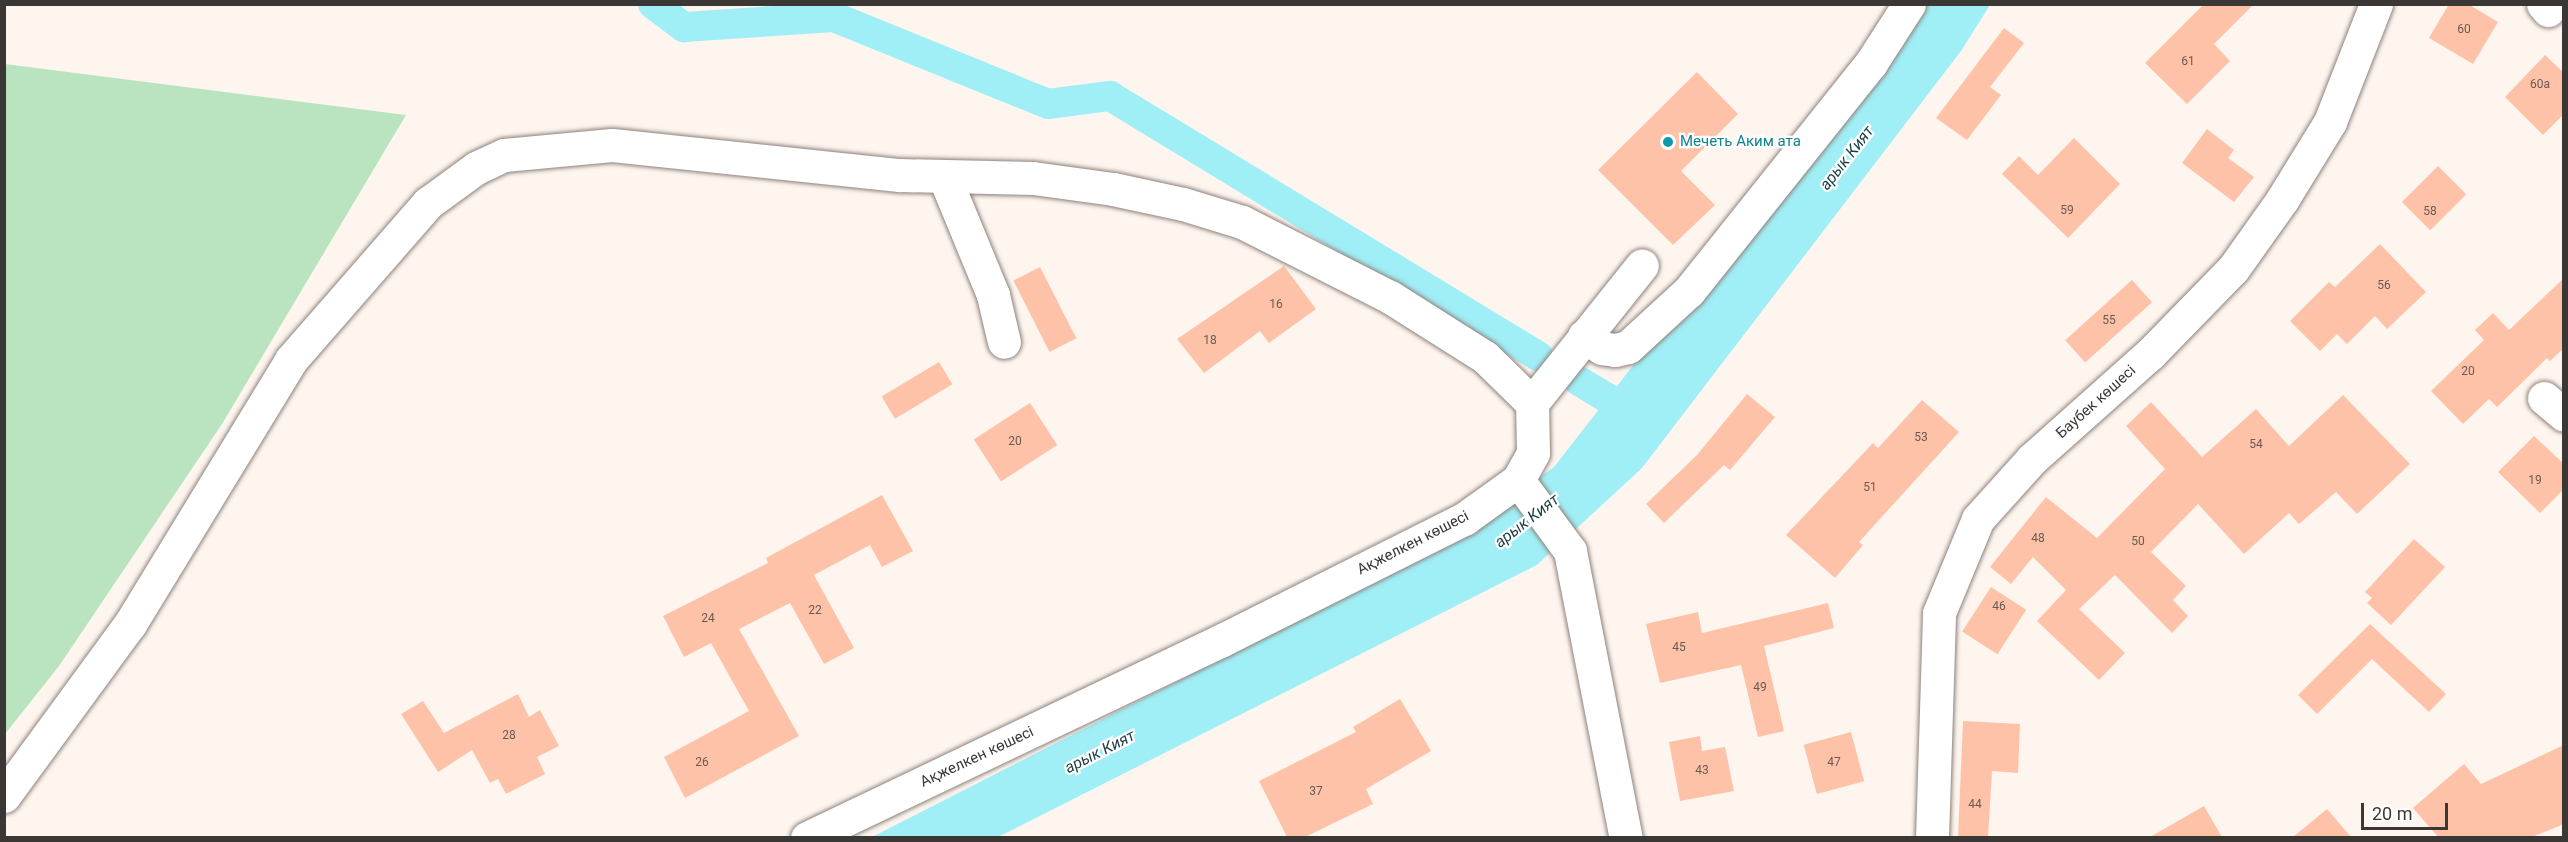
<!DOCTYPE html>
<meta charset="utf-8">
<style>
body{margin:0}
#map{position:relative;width:2568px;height:842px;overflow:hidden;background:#fef5ef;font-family:Roboto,sans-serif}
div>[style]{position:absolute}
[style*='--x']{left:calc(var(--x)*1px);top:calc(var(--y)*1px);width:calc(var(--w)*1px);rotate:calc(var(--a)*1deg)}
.green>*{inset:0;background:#bae4bf}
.water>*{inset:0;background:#a0eef6}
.canal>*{height:30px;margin:-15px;padding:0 15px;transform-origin:15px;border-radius:15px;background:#a0eef6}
.building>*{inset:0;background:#fec2a9;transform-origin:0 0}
.roads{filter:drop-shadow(0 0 2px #8d827c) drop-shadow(0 0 2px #8d827c)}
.minor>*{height:33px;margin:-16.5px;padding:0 16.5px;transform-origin:16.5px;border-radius:16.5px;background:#fff}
.dots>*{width:16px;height:16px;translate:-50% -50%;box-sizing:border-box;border:3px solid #fff;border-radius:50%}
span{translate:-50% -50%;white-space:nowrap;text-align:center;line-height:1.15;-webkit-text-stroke:4.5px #fff;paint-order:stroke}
.number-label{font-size:12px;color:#6c5a51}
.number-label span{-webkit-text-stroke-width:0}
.culture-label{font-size:15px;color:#0d838f}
.left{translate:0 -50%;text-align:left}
.street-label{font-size:15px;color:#3b3734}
.water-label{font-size:16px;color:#1a3f43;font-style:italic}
.frame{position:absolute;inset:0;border:6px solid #3b3734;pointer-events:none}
.scale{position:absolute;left:2361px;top:803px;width:87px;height:27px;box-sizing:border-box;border:3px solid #3b3734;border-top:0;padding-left:8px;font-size:18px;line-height:21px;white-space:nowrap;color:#3b3734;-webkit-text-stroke:4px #fff;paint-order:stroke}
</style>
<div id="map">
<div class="green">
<i style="clip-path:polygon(5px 64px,406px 115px,222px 424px,59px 666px,5px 734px)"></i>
</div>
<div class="water">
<i style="clip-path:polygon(1927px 5px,1990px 5px,1961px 51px,1642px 468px,1537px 565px,998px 837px,870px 838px,1439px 548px,1554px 467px,1649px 345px,1876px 80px)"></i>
</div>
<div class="canal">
<i style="--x:653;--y:4;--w:39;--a:37"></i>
<i style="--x:684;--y:27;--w:150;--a:-3.8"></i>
<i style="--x:834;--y:17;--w:231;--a:22.1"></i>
<i style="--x:1048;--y:104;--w:63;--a:-7.4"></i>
<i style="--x:1110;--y:96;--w:501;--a:31.28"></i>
<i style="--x:1579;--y:381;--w:68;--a:31.1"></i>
</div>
<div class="building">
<i style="clip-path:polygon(2204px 4px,2254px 4px,2214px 44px,2230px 61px,2187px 104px,2145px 63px)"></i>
<i style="clip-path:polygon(2449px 4px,2468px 4px,2498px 22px,2473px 64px,2429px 38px)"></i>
<i style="clip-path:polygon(2004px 28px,2024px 43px,1990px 87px,2001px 95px,1967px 140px,1936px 118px)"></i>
<i style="clip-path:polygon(2545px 55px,2564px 73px,2564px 114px,2543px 135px,2505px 97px)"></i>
<i style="clip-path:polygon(1697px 72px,1738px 114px,1681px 171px,1715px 205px,1673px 245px,1598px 170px)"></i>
<i style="clip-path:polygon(2207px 129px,2234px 150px,2228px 158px,2254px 177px,2234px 202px,2182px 163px)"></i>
<i style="clip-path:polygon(2074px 138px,2120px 184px,2068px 238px,2002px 174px,2019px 156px,2038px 175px)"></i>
<i style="left:2438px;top:166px;width:40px;height:51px;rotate:45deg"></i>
<i style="clip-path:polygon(2380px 244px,2426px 292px,2387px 329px,2375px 316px,2347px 344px,2337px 334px,2320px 351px,2290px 321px,2329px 282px,2335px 287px)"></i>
<i style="clip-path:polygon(1284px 266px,1316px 309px,1269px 343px,1260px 331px,1204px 373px,1177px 339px)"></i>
<i style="left:1040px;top:267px;width:80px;height:30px;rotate:63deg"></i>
<i style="clip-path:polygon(2564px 278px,2564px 348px,2550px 361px,2547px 358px,2497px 407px,2489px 399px,2463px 424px,2431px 391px,2484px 340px,2475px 330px,2493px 313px,2509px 330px)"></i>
<i style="left:2132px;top:280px;width:30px;height:90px;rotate:48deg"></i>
<i style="left:939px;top:362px;width:26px;height:67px;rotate:59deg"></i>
<i style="clip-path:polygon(1747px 394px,1775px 417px,1730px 470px,1724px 465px,1664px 523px,1646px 504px,1697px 455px)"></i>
<i style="clip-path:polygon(2343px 395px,2410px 464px,2357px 514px,2336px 492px,2299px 524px,2289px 513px,2244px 554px,2198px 504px,2151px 552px,2186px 586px,2173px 600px,2188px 616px,2172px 633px,2115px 575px,2079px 609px,2125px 653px,2099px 680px,2037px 621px,2066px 590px,2033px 557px,2011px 584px,1990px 567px,2046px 497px,2097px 538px,2165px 469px,2126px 426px,2151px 402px,2202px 457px,2256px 409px,2289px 446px)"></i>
<i style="clip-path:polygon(1922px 400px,1959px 432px,1859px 542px,1863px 545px,1835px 578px,1786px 535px,1873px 443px,1878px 448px)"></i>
<i style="left:1030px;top:403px;width:50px;height:67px;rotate:57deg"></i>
<i style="clip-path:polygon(2534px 436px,2564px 464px,2564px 489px,2540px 513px,2498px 472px)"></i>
<i style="clip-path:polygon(882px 495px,913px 551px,882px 567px,870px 545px,814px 575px,854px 648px,824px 664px,790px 603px,739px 629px,799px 736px,685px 798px,664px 757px,749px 711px,711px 643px,684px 657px,663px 616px,768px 563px,766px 558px)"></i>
<i style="clip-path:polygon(2414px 539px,2445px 567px,2391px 625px,2367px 603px,2372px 598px,2365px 592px)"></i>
<i style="left:1991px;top:587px;width:42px;height:53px;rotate:33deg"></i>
<i style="clip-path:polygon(1828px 603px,1834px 628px,1764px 646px,1784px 731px,1758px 737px,1741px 665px,1660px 683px,1646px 624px,1698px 612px,1702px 633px)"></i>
<i style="clip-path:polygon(2370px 624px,2446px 694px,2429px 712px,2372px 659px,2317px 714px,2298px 695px)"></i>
<i style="clip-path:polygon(518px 694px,529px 717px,540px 710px,559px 746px,537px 757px,545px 774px,506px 794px,498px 779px,490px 783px,472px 750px,438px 772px,401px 714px,423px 701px,444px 733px)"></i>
<i style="clip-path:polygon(1400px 699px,1431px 751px,1366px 789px,1373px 804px,1305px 837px,1287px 837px,1259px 781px,1356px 732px,1353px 727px)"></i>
<i style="clip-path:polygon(1963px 721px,2020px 724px,2018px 773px,1992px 771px,1988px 837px,1958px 837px)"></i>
<i style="left:1851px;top:732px;width:51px;height:49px;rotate:75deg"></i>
<i style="clip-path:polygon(1700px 736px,1702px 751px,1725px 747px,1734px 791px,1680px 801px,1669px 742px)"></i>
<i style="clip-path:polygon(2564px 745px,2564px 824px,2532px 837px,2438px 837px,2413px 808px,2464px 764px,2481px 784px)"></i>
<i style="clip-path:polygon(2204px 806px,2222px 837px,2150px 837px)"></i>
<i style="clip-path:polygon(2327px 809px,2351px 837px,2293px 837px)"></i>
</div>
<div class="roads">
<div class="minor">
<i style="--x:2543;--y:4;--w:8;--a:50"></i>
<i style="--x:944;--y:176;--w:129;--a:67.6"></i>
<i style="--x:993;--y:295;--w:48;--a:76.8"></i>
<i style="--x:1584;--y:336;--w:22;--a:34"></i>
<i style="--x:1602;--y:348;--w:13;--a:9"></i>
<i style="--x:1615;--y:350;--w:13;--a:-13"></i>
<i style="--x:1628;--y:347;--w:83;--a:-42.6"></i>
<i style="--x:1689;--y:291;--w:292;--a:-51.4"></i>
<i style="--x:1871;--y:63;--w:70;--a:-57.2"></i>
<i style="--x:2544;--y:398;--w:26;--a:40"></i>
<i style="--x:1518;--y:480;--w:88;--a:53.8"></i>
<i style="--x:1570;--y:551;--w:292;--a:79"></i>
<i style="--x:4;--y:796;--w:213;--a:-53.8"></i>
<i style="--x:130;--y:624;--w:309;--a:-58.6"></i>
<i style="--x:291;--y:360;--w:208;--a:-48.9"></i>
<i style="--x:428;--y:203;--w:59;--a:-36.1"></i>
<i style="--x:476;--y:168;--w:31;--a:-25"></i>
<i style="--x:504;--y:155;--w:108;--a:-5.3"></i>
<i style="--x:612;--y:145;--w:289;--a:6"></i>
<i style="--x:899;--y:175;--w:134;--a:1.3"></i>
<i style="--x:1033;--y:178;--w:81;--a:7.8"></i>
<i style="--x:1113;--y:189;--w:72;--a:12.1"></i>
<i style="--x:1183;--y:204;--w:62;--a:17"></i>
<i style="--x:1242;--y:222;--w:166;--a:26.9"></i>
<i style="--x:1390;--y:297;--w:112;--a:32.3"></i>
<i style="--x:1485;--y:357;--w:66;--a:44.4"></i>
<i style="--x:807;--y:838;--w:460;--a:-25.5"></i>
<i style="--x:1222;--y:640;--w:271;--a:-26.6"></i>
<i style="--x:1464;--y:519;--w:67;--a:-35.8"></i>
<i style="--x:1518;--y:480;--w:31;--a:-61"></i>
<i style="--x:1533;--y:453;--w:50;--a:-91.1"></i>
<i style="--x:1532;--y:403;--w:176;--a:-51.4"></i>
<i style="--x:1932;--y:838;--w:225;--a:-88.2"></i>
<i style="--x:1939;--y:613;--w:102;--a:-67.5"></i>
<i style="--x:1978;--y:519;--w:81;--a:-48"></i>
<i style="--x:2032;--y:459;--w:158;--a:-41.7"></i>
<i style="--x:2150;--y:354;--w:119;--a:-45.7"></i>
<i style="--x:2233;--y:269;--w:85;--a:-54.6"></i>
<i style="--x:2282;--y:200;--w:92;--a:-58.4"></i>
<i style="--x:2330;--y:122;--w:127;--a:-68.7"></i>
</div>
</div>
<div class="dots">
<i style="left:1668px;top:142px;background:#0f9aa8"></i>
</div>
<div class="number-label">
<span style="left:2464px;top:30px">60</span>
<span style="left:2188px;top:62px">61</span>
<span style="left:2540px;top:85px">60а</span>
<span style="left:2067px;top:211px">59</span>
<span style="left:2430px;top:212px">58</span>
<span style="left:2384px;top:286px">56</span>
<span style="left:1276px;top:305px">16</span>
<span style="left:2109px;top:321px">55</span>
<span style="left:1210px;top:341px">18</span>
<span style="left:2468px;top:372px">20</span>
<span style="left:1921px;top:438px">53</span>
<span style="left:1015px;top:442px">20</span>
<span style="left:2256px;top:445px">54</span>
<span style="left:2535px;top:481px">19</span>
<span style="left:1870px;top:488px">51</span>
<span style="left:2038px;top:539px">48</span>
<span style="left:2138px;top:542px">50</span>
<span style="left:1999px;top:607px">46</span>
<span style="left:815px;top:611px">22</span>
<span style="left:708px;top:619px">24</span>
<span style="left:1679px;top:648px">45</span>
<span style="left:1760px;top:688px">49</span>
<span style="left:509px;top:736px">28</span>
<span style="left:702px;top:763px">26</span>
<span style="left:1834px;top:763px">47</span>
<span style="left:1702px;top:771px">43</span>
<span style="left:1316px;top:792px">37</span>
<span style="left:1975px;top:805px">44</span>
</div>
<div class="culture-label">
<span class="left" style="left:1680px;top:142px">Мечеть Аким ата</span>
</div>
<div class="street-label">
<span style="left:2096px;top:402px;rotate:-42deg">Баубек көшесі</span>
<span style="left:1413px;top:543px;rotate:-27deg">Ақжелкен көшесі</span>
<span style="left:977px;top:757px;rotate:-25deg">Ақжелкен көшесі</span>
</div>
<div class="water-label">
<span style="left:1847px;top:158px;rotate:-52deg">арык Кият</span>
<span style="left:1527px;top:521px;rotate:-38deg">арык Кият</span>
<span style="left:1100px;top:752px;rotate:-27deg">арык Кият</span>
</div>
<div class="frame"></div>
<div class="scale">20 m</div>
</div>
